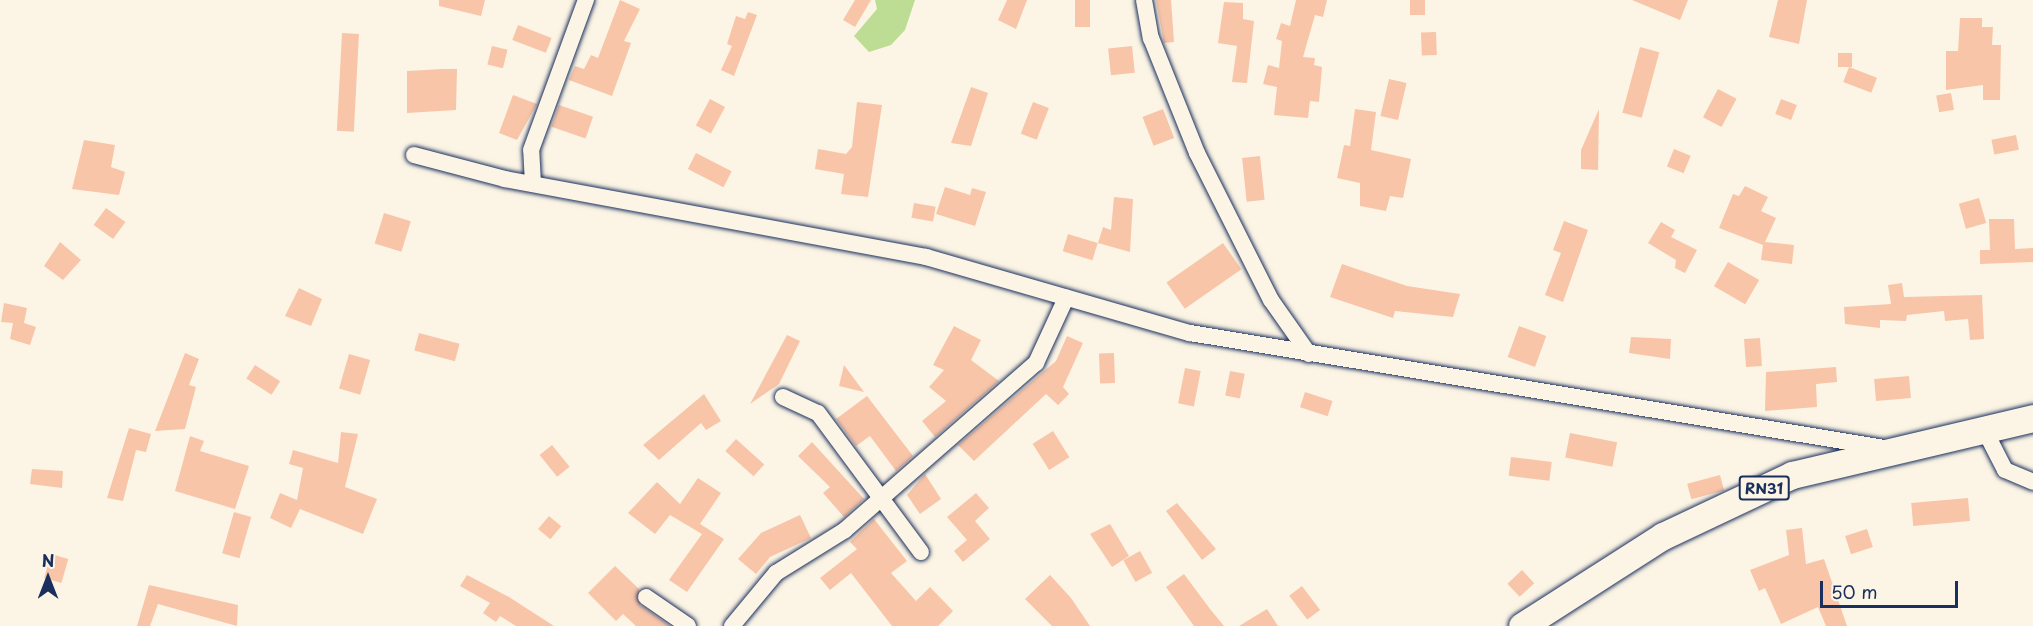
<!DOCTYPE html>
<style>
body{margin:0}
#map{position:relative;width:2033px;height:626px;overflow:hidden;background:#fcf5e5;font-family:"Playpen Sans",sans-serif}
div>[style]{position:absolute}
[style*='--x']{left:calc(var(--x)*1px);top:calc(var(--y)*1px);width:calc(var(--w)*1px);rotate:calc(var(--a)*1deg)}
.green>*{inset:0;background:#bddc94}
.building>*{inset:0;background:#f8c5a9;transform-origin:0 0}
.roads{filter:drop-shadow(0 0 2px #1b2f5e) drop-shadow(0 0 2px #1b2f5e)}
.street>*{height:16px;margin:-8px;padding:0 8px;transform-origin:8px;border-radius:8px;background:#fcf5e5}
.primary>*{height:27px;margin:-13.5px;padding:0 13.5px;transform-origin:13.5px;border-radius:13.5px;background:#fcf5e5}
span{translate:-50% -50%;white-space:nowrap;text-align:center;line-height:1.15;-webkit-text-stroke:6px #fcf5e5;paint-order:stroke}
.shield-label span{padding:2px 4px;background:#fcf5e5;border:2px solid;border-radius:4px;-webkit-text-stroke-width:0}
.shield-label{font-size:15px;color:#1b2f5e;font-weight:700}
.north{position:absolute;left:18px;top:548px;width:60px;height:60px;-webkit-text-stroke:4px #fcf5e5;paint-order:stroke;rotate:0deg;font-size:16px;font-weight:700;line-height:24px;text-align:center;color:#1b2f5e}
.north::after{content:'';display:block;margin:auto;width:21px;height:27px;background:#1b2f5e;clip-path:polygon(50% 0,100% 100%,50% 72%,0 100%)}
.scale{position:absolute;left:1820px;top:581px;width:138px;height:27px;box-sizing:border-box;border:3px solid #1b2f5e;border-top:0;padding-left:8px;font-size:18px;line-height:21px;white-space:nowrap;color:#1b2f5e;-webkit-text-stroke:4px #fcf5e5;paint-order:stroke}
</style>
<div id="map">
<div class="green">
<i style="clip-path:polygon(875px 0,915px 0,905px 30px,891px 45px,869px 52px,854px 36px,877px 9px)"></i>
</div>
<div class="building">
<i style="clip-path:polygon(439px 0,485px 0,481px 16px,439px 6px)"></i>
<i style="clip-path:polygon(620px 0,640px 9px,624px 41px,631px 43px,612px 96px,569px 80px,575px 66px,584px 69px,591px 55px,598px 58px)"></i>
<i style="clip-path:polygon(855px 0,871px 0,855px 27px,843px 20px)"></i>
<i style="clip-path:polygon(1007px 0,1027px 0,1016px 29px,998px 20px)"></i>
<i style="left:1075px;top:0;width:15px;height:27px"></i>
<i style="clip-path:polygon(1156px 0,1171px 0,1174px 42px,1164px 43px)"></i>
<i style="clip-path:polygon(1296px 0,1327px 0,1323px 17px,1315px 15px,1303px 57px,1315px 58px,1314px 65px,1322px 67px,1319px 102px,1310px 101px,1308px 118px,1274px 115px,1277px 87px,1263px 84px,1268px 65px,1279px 68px,1282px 41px,1276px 39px,1281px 23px,1290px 26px)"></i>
<i style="left:1410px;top:0;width:15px;height:15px"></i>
<i style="clip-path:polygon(1632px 0,1688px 0,1680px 20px)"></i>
<i style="clip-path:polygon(1778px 0,1807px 0,1799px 44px,1769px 37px)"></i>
<i style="clip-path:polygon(1224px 2px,1243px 3px,1243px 19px,1254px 21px,1247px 83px,1232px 82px,1237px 46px,1218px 43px)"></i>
<i style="clip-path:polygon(748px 12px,757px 15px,734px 76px,721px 70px,732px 46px,727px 44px,736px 16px,745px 19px)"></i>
<i style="clip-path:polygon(1960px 18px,1982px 18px,1982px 27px,1993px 27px,1992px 45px,2001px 45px,2000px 100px,1983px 100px,1983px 85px,1946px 90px,1946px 51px,1958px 51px)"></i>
<i style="left:518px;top:25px;width:36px;height:16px;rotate:21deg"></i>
<i style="left:1436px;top:32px;width:23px;height:15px;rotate:88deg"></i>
<i style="left:342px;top:33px;width:17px;height:98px;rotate:3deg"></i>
<i style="left:492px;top:46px;width:16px;height:19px;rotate:14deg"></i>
<i style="left:1132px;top:46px;width:27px;height:24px;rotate:84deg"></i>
<i style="left:1640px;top:47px;width:20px;height:68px;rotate:15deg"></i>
<i style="left:1838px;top:53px;width:14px;height:14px"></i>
<i style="left:1849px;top:67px;width:30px;height:16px;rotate:21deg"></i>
<i style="clip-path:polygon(442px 69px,457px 69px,456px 110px,407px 113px,407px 71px)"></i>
<i style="left:1389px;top:79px;width:18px;height:38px;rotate:13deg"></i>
<i style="clip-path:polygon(971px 87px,988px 93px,971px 146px,951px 143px)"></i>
<i style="left:1718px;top:89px;width:21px;height:32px;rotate:28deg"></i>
<i style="left:1951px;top:93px;width:17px;height:15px;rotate:80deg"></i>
<i style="clip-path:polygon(513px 95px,537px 104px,517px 140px,499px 133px)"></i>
<i style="left:710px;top:99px;width:17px;height:30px;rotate:28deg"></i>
<i style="left:1781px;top:99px;width:17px;height:16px;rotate:21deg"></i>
<i style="clip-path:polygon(857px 102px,882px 105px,868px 197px,841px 194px,844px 174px,815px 169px,818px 149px,846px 154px,852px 147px)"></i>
<i style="left:1033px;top:102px;width:17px;height:34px;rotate:21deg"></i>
<i style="left:559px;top:105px;width:36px;height:23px;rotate:19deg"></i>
<i style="left:1163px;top:109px;width:31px;height:22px;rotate:69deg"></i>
<i style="clip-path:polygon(1355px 109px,1376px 112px,1371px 150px,1411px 159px,1403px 198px,1390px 196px,1386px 211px,1360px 206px,1360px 183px,1337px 178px,1344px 145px,1350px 146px)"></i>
<i style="clip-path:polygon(1599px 109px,1598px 170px,1581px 169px,1581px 150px)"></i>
<i style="left:2016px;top:135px;width:15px;height:25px;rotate:79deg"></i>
<i style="clip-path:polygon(84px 140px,115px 145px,111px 167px,125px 172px,119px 195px,72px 189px)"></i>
<i style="left:1674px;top:149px;width:18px;height:19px;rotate:22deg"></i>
<i style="left:696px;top:153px;width:40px;height:18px;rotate:27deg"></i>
<i style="left:1260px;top:156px;width:44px;height:18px;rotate:84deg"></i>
<i style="clip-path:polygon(1745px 186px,1768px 197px,1761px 211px,1776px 218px,1765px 242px,1794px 245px,1792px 264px,1761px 260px,1763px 245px,1719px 228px,1733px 194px,1739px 196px)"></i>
<i style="clip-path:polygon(945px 187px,970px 195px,972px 188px,986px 192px,975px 226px,936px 214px)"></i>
<i style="clip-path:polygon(1114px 197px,1133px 199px,1130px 252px,1098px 243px,1103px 227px,1111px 230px)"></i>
<i style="left:1979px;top:198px;width:26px;height:21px;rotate:74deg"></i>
<i style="left:914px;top:203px;width:22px;height:15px;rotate:10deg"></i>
<i style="left:106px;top:208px;width:24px;height:21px;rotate:36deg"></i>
<i style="left:384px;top:213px;width:28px;height:32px;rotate:17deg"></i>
<i style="clip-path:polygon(1989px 219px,2014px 219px,2015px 249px,2033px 248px,2033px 262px,1980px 264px,1980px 250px,1990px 250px)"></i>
<i style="clip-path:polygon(1564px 221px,1588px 230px,1563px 302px,1545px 295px,1561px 253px,1553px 250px)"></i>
<i style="clip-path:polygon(1661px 222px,1675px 230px,1671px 237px,1697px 250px,1685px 273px,1675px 268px,1676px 260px,1648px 243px)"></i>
<i style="left:1068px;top:234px;width:31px;height:18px;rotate:17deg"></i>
<i style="clip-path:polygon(60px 242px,81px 260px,63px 280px,44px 266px)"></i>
<i style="left:1223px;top:243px;width:32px;height:69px;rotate:55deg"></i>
<i style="left:1728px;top:262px;width:36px;height:28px;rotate:30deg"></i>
<i style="clip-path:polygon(1342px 264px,1407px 286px,1460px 294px,1453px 317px,1395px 311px,1393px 318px,1330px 297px)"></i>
<i style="clip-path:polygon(1902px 283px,1904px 297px,1982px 295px,1984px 339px,1970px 340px,1968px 319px,1945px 321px,1944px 311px,1907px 315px,1906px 321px,1880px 320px,1880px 328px,1845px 324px,1844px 307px,1891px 304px,1888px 285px)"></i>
<i style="clip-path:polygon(299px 288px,322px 299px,311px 326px,285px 316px)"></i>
<i style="clip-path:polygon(4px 303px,27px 308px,24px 323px,36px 327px,30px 345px,10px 339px,13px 323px,1px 322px)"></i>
<i style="clip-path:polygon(954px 326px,981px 340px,971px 360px,999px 381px,935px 437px,922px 421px,946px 401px,929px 387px,944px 370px,933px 365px)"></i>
<i style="left:1519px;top:326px;width:29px;height:33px;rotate:20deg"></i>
<i style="left:419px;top:333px;width:42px;height:18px;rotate:15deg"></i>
<i style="clip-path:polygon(787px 335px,800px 341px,779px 384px,750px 404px)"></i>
<i style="clip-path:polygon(1067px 336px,1083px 343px,1063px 387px,1069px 394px,1058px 405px,1046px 394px,974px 461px,958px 445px,1056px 361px)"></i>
<i style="clip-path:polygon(1631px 337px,1671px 339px,1670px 359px,1629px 353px)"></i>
<i style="left:1760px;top:338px;width:28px;height:16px;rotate:86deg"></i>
<i style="clip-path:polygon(185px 353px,199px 359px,189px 385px,196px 387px,185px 429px,155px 431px)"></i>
<i style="left:1114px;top:353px;width:30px;height:15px;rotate:88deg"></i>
<i style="left:349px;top:354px;width:22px;height:36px;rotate:16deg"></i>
<i style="left:255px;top:365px;width:30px;height:16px;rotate:33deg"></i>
<i style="clip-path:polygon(844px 365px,864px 392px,839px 386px)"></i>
<i style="clip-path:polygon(1836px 367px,1837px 382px,1816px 384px,1817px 407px,1765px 411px,1766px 372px)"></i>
<i style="left:1185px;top:368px;width:16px;height:36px;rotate:11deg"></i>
<i style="left:1230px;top:371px;width:15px;height:25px;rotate:11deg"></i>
<i style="left:1909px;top:376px;width:22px;height:35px;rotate:85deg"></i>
<i style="left:1305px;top:392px;width:29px;height:16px;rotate:18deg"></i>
<i style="clip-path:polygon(704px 394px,721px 421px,706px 430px,701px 423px,659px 460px,643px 445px)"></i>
<i style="clip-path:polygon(867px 396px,913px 456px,896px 471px,870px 436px,856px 446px,836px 419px)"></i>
<i style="clip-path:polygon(129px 428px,151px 434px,146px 452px,136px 450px,123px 501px,107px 498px)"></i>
<i style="left:1053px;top:431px;width:31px;height:24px;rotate:58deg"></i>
<i style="clip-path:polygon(341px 432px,358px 434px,345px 487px,377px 499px,363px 534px,300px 509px,291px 528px,270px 518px,280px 493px,297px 500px,303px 468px,289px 464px,293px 450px,338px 463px)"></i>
<i style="left:1570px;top:433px;width:48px;height:25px;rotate:11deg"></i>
<i style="clip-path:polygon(190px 436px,204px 441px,200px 451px,249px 466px,235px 509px,175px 491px)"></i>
<i style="left:736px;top:439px;width:38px;height:16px;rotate:42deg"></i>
<i style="clip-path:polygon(812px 442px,864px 499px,844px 517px,823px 493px,830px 487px,798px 456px)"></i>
<i style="left:552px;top:445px;width:28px;height:16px;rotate:51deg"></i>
<i style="left:1511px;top:457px;width:41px;height:19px;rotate:7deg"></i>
<i style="clip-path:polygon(32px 469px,63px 471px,62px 488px,30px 484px)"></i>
<i style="clip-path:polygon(925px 474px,941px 499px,920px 514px,907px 495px)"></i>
<i style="left:1720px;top:475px;width:16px;height:34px;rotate:75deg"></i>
<i style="clip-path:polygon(698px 478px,721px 493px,700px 524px,724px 539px,687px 592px,669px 580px,702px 534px,670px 515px,655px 534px,628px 513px,657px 482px,680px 504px)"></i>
<i style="clip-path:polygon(976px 493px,989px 508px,975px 521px,990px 539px,963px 562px,954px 551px,967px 540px,947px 517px)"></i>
<i style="left:1968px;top:498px;width:23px;height:57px;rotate:85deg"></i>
<i style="clip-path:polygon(1177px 503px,1216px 549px,1202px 560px,1166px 511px)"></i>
<i style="left:234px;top:512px;width:18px;height:43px;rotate:16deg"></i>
<i style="clip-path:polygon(800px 515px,811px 538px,770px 557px,756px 574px,738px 559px,761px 533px)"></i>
<i style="left:549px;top:516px;width:16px;height:17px;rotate:40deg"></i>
<i style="clip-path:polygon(874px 519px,907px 561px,891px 573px,916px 601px,930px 587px,953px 611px,938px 626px,892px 626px,851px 573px,830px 590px,820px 578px,857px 549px,850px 542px)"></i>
<i style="clip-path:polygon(1110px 524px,1129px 556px,1112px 567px,1090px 534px)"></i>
<i style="clip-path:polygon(1802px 528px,1806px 564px,1824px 559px,1847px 626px,1826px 626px,1818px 607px,1781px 624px,1765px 588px,1759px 591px,1750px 570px,1789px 555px,1786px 530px)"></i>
<i style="left:1867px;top:529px;width:19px;height:23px;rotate:72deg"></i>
<i style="left:1140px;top:551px;width:25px;height:19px;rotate:61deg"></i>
<i style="left:51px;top:554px;width:18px;height:25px;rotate:16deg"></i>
<i style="clip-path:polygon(615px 566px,639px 589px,640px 605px,670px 626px,636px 626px,623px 614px,616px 621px,588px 593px)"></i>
<i style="left:1522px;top:570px;width:18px;height:20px;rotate:47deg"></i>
<i style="clip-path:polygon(1184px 574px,1210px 609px,1224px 626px,1194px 626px,1166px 587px)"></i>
<i style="clip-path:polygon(467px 575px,509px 597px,554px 626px,516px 626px,500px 616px,496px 622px,483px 613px,490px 603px,460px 586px)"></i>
<i style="clip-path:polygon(1050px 575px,1071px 598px,1090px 626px,1052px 626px,1025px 599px)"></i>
<i style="clip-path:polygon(149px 585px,238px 605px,237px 626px,158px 604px,150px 626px,137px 626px)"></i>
<i style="left:1302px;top:586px;width:30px;height:16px;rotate:53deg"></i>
<i style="clip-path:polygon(1267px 609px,1278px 626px,1239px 626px)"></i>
</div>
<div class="roads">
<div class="street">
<i style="--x:1144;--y:0;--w:39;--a:80"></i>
<i style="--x:1151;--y:38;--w:124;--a:68.2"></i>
<i style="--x:1197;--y:153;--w:165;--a:63.3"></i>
<i style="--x:1271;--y:300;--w:66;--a:54.9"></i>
<i style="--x:414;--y:155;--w:94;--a:14.8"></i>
<i style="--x:505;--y:179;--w:428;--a:10.5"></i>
<i style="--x:926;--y:257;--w:275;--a:16.1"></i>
<i style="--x:1190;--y:333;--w:704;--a:9.4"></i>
<i style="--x:533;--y:184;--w:34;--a:-93"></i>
<i style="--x:531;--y:150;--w:160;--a:-69.9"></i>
<i style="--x:783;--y:397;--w:38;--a:25"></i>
<i style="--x:818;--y:413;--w:173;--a:53.5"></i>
<i style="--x:1984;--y:429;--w:46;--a:62.9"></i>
<i style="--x:2005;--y:470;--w:30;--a:23"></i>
<i style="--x:646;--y:597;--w:51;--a:34.6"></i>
<i style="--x:732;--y:626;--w:69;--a:-50.3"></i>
<i style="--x:776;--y:573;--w:81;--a:-31.9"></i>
<i style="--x:845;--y:530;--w:254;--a:-41.2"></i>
<i style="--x:1036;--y:363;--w:72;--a:-65.2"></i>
</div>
<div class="primary">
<i style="--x:1522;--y:626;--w:167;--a:-32.6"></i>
<i style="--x:1663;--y:536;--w:143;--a:-25.3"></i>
<i style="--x:1792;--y:475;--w:248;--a:-13.3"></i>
</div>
</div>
<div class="shield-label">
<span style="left:1764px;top:488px">RN31</span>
</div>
<div class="north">N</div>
<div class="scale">50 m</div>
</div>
